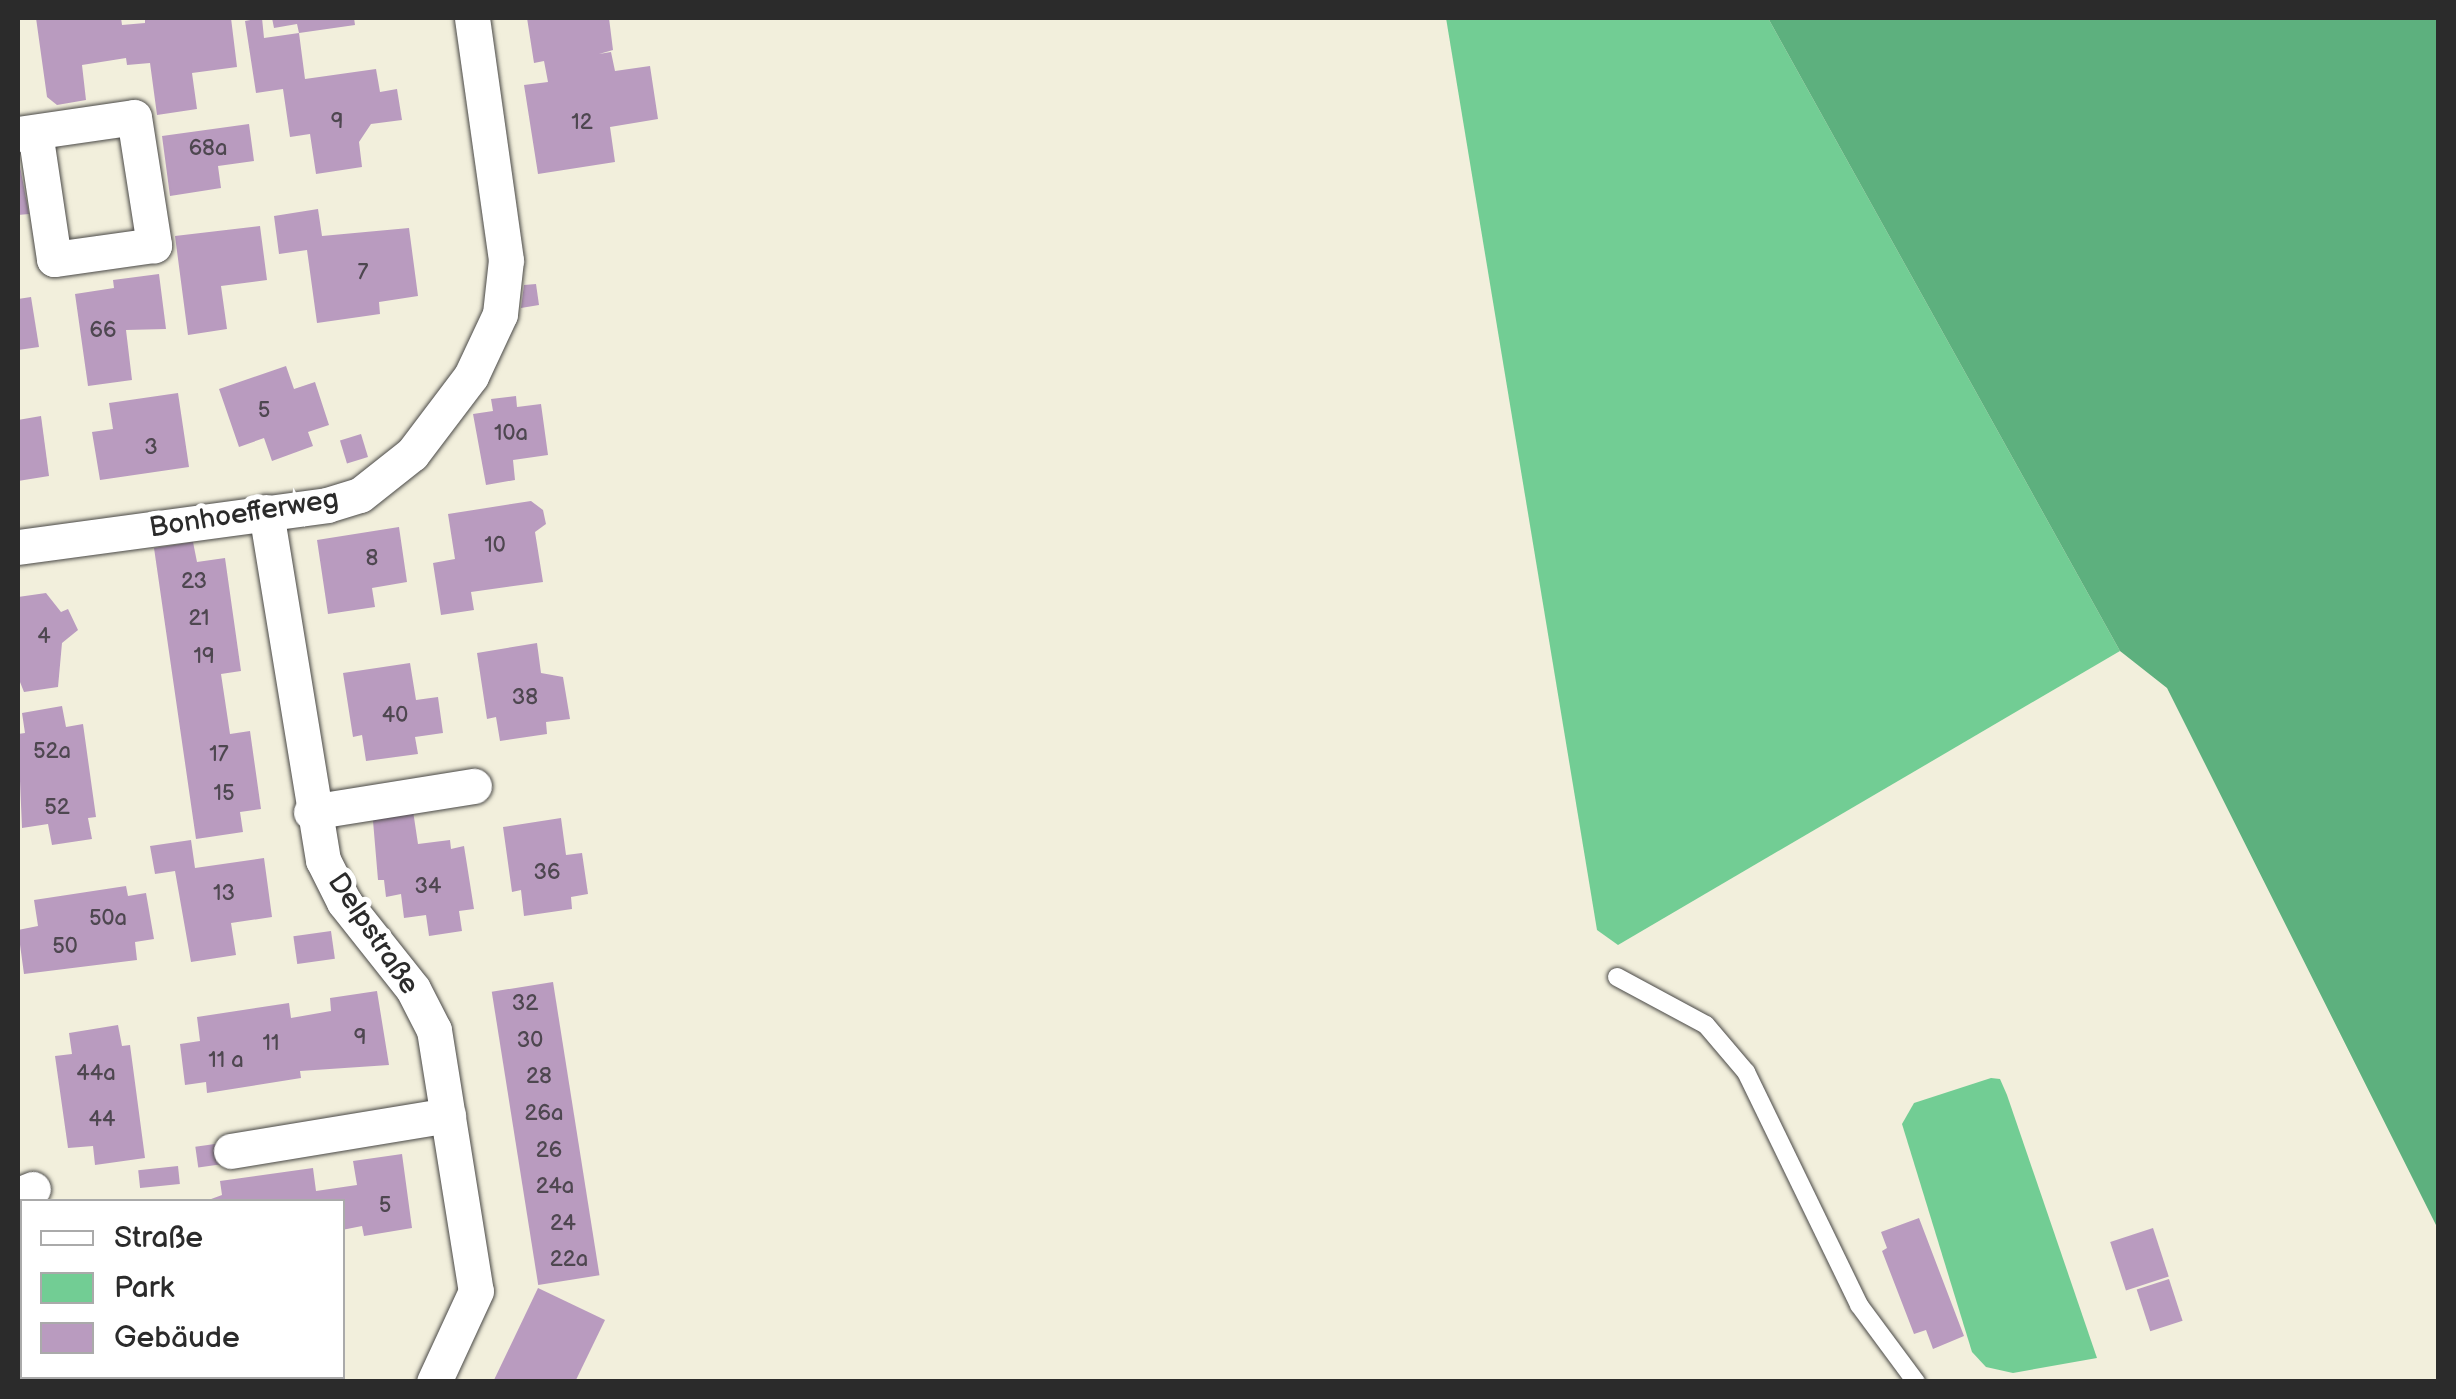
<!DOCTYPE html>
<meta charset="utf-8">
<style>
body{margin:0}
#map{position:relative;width:2456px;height:1399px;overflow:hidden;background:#f2efdc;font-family:"Balsamiq Sans",sans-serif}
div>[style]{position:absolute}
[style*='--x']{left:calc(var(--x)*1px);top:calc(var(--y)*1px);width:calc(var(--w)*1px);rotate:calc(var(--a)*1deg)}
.green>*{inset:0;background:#72cd94}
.forest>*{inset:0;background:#5db07e}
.building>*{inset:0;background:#b99bbf;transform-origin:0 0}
.roads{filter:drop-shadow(0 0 2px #494846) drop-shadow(0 0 2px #494846)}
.lane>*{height:18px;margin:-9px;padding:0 9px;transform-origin:9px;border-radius:9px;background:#fff}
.street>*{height:35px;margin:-17.5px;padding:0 17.5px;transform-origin:17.5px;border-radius:17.5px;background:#fff}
span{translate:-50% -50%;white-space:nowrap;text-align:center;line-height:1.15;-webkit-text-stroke:10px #fff;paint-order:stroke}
.number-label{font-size:22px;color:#4e4750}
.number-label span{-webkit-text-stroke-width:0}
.street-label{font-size:28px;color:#2b2b2b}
.frame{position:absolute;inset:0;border:20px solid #2b2b2b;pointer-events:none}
.legend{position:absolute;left:20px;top:1199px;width:325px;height:180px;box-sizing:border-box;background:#fff;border:2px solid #aaa;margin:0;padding:12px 18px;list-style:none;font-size:30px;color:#2b2b2b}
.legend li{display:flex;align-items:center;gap:20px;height:50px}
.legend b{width:50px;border:2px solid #aaa}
</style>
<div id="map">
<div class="green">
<i style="clip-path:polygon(1446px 18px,1768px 18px,2120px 651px,1618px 945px,1597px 930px)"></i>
<i style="clip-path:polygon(1991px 1078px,2000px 1079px,2007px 1095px,2097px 1358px,2013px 1373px,1986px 1367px,1972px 1352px,1902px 1124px,1914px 1103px)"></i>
</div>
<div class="forest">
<i style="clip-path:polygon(1768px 18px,2438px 18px,2438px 1229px,2167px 688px,2120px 651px)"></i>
</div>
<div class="building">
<i style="clip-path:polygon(36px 18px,121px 18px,122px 25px,145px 23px,145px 18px,231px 18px,237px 67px,192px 73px,197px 109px,157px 115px,150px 63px,127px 65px,126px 58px,82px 65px,86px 100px,57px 105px,47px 97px)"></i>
<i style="clip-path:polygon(262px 18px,264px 38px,299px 33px,297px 24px,274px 28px,272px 18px,354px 18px,355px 25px,299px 33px,305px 79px,376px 69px,380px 92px,397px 89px,402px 120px,371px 124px,359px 142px,362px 167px,316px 174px,310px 134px,290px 137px,283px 89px,256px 93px,245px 21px)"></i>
<i style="clip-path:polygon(527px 18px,609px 18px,613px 50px,599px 54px,611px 52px,615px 71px,650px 66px,658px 119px,610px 127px,615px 162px,538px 174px,524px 85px,548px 82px,544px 61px,534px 63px)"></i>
<i style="clip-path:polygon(249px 124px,254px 161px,218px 166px,221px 188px,170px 196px,162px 136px)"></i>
<i style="clip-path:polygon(18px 156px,29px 214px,18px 215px)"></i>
<i style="clip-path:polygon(318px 209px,322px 236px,409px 228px,418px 296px,379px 302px,380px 314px,317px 323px,307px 250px,279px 254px,274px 216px)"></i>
<i style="clip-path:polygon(260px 226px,267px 280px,221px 286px,227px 329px,188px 335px,175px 236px)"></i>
<i style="clip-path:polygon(159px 274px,166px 329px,126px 330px,132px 380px,88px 386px,75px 294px,114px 288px,113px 280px)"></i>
<i style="clip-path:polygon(536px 284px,539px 305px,521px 308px,524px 285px)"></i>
<i style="clip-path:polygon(31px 297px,39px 347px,18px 350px,18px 299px)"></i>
<i style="clip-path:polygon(286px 366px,294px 389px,315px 382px,329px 425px,308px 432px,313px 446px,272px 461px,264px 438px,239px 447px,219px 389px)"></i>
<i style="clip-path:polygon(178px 393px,189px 467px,100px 480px,92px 432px,113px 429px,109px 403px)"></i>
<i style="clip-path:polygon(516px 396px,517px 407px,541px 404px,548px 455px,513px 460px,515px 480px,486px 485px,473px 414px,493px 411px,491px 399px)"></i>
<i style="clip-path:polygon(41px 416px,49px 476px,18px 481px,18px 420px)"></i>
<i style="left:361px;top:434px;width:24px;height:22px;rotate:73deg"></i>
<i style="clip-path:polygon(531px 501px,543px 510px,546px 524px,535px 532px,543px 582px,471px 592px,474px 610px,441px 615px,433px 563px,455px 559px,448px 514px)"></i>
<i style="clip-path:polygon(399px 527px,407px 582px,372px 588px,375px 607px,328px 614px,317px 540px)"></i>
<i style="clip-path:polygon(193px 542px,197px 562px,225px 558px,241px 671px,221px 674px,230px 734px,250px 731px,261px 809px,240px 812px,243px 832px,196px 839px,154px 548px)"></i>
<i style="clip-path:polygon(46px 593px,61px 612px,68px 609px,78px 630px,62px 643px,58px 687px,24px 692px,18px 677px,18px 597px)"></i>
<i style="clip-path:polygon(537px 643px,541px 673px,563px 677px,570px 719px,546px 722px,547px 734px,500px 741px,496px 717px,487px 719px,477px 653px)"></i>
<i style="clip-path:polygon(410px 663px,416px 700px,438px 697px,443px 733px,415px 737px,418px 754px,366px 761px,362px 735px,353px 737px,343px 673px)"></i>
<i style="clip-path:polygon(62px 706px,66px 727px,83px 724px,96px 817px,88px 818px,92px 839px,52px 845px,48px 824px,22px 828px,18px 734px,25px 733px,22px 713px)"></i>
<i style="clip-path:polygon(412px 804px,418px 844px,450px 840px,451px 849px,464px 846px,474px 909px,459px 911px,462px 931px,429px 936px,426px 915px,404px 918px,401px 894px,386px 897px,384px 880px,378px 880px,372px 809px)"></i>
<i style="clip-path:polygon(561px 818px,566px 855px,582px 853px,588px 894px,571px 897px,572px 909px,524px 916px,521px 890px,512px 892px,503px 827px)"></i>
<i style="clip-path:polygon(191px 840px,195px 868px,264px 858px,272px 917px,231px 923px,236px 955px,191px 962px,175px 871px,155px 874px,150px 846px)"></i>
<i style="clip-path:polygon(126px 886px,128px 896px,146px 893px,154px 939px,135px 942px,137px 960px,24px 974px,18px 930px,38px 926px,34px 900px)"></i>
<i style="left:331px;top:931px;width:28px;height:38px;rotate:82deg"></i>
<i style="left:553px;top:982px;width:297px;height:62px;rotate:81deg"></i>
<i style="clip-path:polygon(377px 991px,389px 1065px,300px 1071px,301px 1078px,207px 1093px,206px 1082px,185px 1085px,180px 1044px,200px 1041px,197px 1017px,289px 1003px,291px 1018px,331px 1011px,330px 998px)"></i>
<i style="clip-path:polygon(118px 1025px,122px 1046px,130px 1045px,145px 1158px,95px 1165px,93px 1146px,68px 1148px,55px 1056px,72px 1054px,69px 1033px)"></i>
<i style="left:229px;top:1142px;width:21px;height:34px;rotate:82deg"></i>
<i style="clip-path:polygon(402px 1154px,412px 1228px,364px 1236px,362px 1226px,342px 1230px,342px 1202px,203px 1202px,222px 1195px,220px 1181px,313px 1168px,316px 1191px,357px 1185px,353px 1161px)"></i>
<i style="left:178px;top:1166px;width:18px;height:40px;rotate:84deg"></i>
<i style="clip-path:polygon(1919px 1218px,1964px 1336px,1933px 1349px,1926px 1330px,1914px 1334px,1882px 1251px,1887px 1248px,1881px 1232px)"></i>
<i style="left:2153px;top:1228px;width:51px;height:45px;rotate:72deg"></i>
<i style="left:2169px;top:1279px;width:44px;height:34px;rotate:72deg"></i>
<i style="clip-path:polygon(538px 1288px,605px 1320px,575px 1382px,493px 1382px)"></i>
<i style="left:75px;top:1376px;width:70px;height:6px"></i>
<i style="left:261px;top:1376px;width:77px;height:6px"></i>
</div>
<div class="roads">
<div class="lane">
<i style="--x:1617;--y:977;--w:101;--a:28.3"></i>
<i style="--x:1706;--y:1025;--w:62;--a:49.6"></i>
<i style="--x:1746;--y:1072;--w:259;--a:64.1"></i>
<i style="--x:1859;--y:1305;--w:96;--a:53.5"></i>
</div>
<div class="street">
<i style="--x:18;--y:134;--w:117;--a:-8.3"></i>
<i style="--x:134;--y:117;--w:130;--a:81.1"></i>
<i style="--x:154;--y:245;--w:101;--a:172"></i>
<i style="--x:54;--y:259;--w:128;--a:-98.5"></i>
<i style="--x:266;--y:512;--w:353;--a:80.7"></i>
<i style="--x:323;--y:860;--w:47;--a:63.4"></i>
<i style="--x:344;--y:902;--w:111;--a:51.6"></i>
<i style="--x:413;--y:989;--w:46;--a:62.9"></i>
<i style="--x:434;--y:1030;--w:264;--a:80.9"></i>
<i style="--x:476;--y:1291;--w:100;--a:114.8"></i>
<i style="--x:18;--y:547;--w:312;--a:-7.7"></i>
<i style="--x:327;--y:505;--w:34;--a:-17"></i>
<i style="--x:360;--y:495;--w:66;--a:-38.3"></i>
<i style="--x:412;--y:454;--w:98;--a:-52.9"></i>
<i style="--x:471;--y:376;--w:68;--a:-64.9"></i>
<i style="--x:500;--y:314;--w:54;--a:-83.7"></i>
<i style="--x:506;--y:260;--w:244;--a:-98"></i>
<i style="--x:311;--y:812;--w:165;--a:-9.1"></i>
<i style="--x:231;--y:1151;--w:220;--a:-9.4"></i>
<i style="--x:18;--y:1195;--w:16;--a:-22"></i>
</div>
</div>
<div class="number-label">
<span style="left:337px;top:122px">9</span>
<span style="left:582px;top:123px">12</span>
<span style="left:208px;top:149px">68a</span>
<span style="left:363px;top:273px">7</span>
<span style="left:103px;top:331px">66</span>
<span style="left:264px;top:411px">5</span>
<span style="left:511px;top:434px">10a</span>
<span style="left:151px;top:448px">3</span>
<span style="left:495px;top:546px">10</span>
<span style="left:372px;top:559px">8</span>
<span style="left:194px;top:582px">23</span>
<span style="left:199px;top:619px">21</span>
<span style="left:44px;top:637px">4</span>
<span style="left:204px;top:657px">19</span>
<span style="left:525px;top:698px">38</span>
<span style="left:395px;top:716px">40</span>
<span style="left:52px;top:752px">52a</span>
<span style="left:219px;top:755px">17</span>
<span style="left:224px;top:794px">15</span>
<span style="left:57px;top:808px">52</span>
<span style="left:547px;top:873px">36</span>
<span style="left:428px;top:887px">34</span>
<span style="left:224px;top:894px">13</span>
<span style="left:108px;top:919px">50a</span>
<span style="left:65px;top:947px">50</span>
<span style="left:525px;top:1004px">32</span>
<span style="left:360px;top:1038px">9</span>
<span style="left:530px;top:1041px">30</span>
<span style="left:271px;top:1044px">11</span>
<span style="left:226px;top:1061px">11 a</span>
<span style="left:96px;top:1074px">44a</span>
<span style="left:539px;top:1077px">28</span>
<span style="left:544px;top:1114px">26a</span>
<span style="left:102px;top:1120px">44</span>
<span style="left:549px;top:1151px">26</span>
<span style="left:555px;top:1187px">24a</span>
<span style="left:385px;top:1206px">5</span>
<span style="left:563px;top:1224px">24</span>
<span style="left:569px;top:1260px">22a</span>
</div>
<div class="street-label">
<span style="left:244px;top:514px;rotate:-9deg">Bonhoefferweg</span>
<span style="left:373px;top:934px;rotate:56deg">Delpstraße</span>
</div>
<div class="frame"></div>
<ul class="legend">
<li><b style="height:12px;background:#fff"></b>Straße</li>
<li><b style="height:28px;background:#72cd94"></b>Park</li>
<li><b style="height:28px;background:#b99bbf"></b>Gebäude</li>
</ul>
</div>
